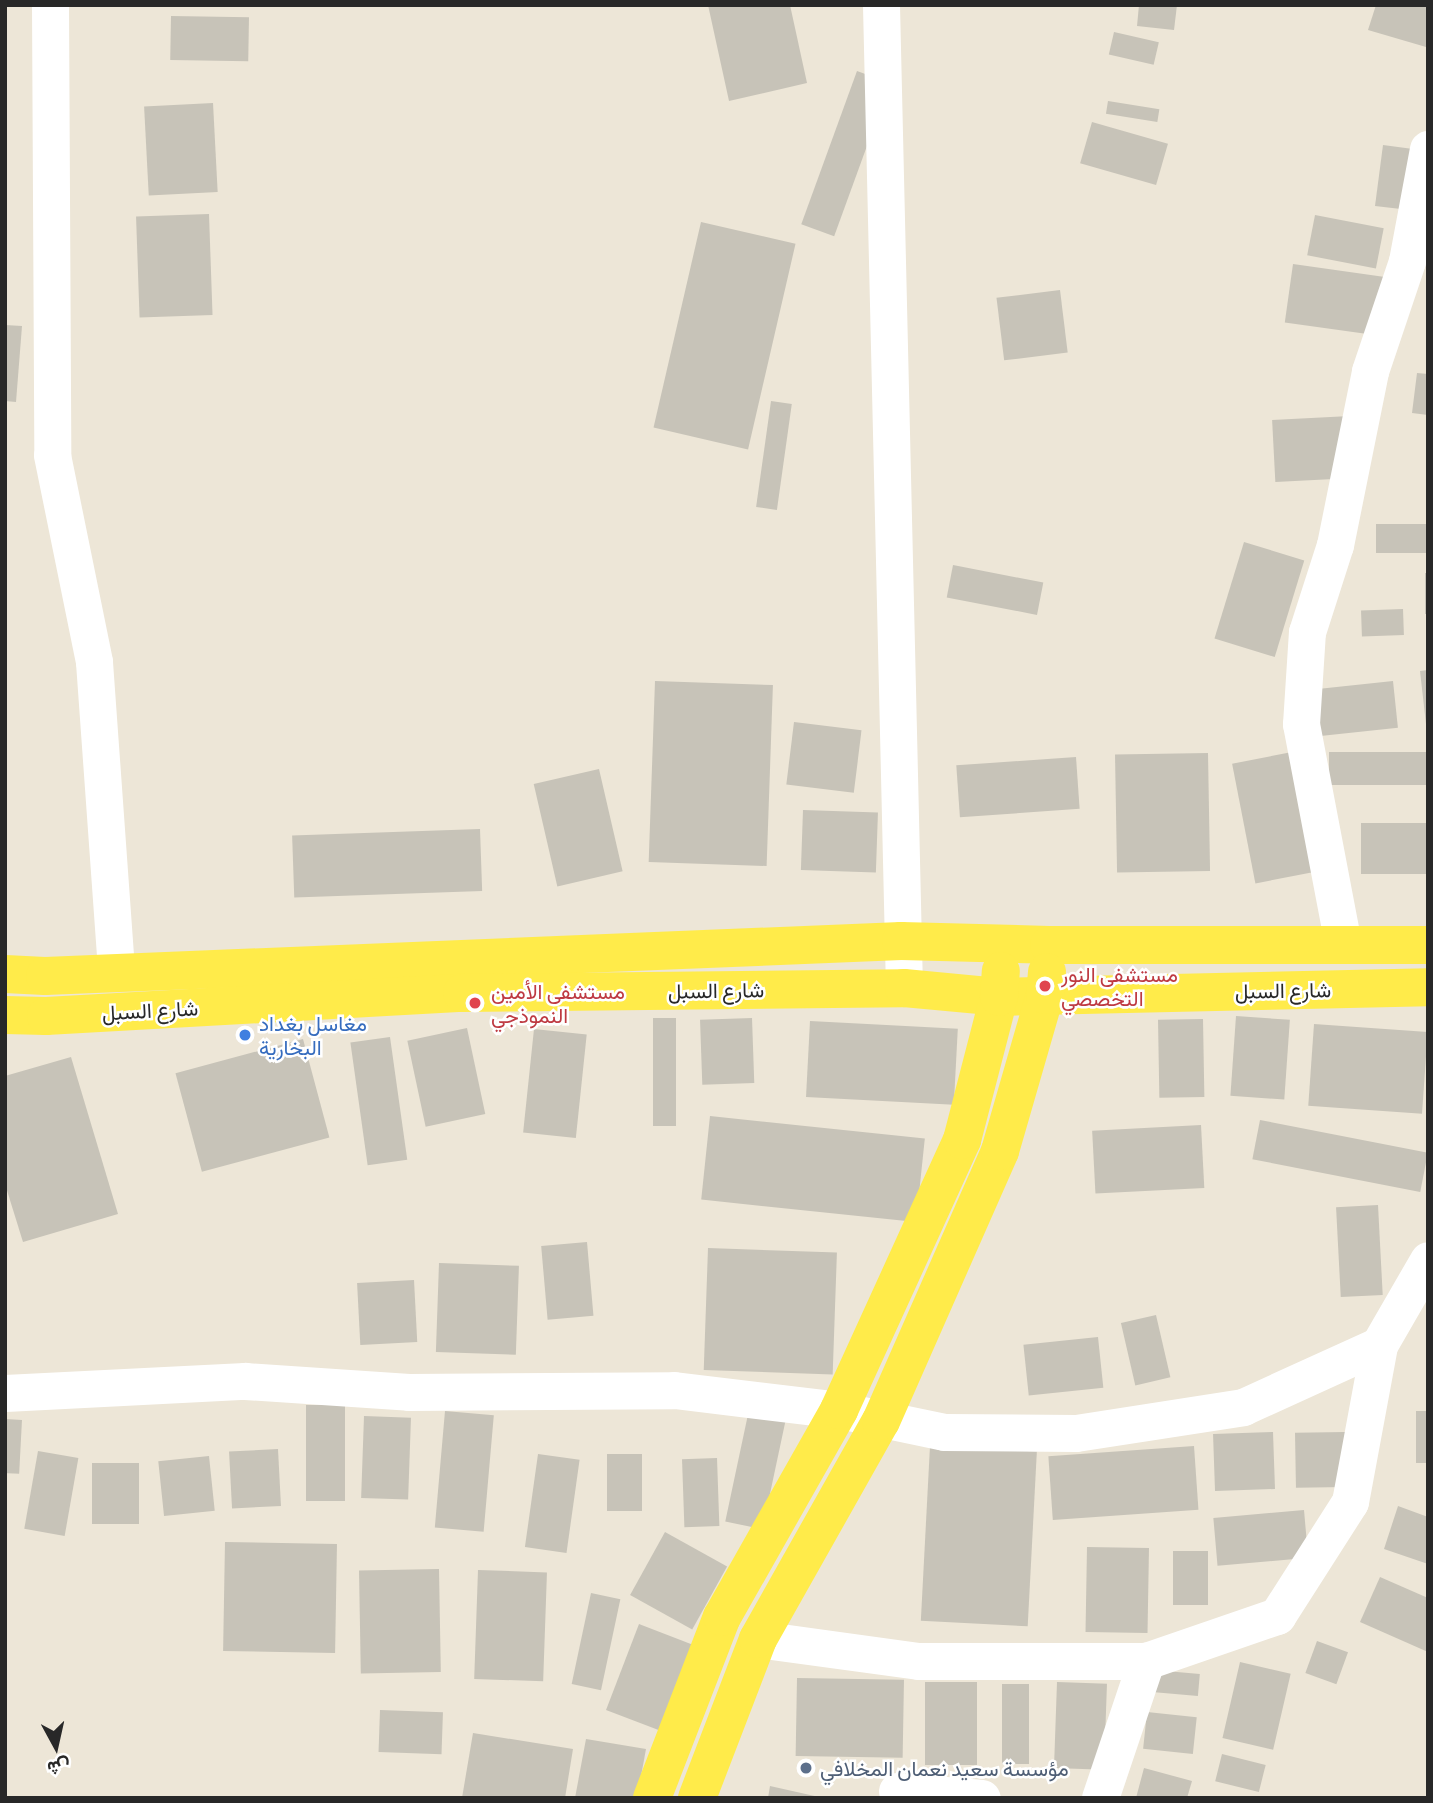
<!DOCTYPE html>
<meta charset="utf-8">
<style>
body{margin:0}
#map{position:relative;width:1433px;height:1803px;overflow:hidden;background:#ede6d7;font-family:Barlow,Vazirmatn,sans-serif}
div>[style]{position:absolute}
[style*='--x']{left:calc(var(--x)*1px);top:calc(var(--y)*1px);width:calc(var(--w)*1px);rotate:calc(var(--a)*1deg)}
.building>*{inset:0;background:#c7c3b8;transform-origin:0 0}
.minor>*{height:37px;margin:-18.5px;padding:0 18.5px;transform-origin:18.5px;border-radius:18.5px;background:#fff}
.major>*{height:38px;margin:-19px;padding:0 19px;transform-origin:19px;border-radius:19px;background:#ffeb4a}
.dots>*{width:19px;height:19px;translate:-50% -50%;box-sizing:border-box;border:4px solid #fff;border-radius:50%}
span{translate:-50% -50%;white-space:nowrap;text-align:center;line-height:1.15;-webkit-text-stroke:5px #fff;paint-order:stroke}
.health-label{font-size:21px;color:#be3a42}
.left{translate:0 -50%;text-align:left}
.street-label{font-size:21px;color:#282828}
.shop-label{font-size:21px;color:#366cbe}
.service-label{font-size:21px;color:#4e5e75}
.frame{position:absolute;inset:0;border:7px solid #282828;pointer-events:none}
.north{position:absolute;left:21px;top:1712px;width:70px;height:70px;-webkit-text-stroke:5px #fff;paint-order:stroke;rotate:172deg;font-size:19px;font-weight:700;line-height:28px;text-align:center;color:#282828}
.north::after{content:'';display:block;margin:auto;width:24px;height:32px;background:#282828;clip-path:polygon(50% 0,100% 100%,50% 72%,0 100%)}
</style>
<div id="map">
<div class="building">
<i style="clip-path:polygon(708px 5px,790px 5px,807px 83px,729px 101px)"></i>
<i style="clip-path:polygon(1139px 5px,1177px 5px,1174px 30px,1137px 26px)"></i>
<i style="clip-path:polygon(1376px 5px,1428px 5px,1426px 47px,1368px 30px)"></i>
<i style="left:171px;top:16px;width:78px;height:44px;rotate:1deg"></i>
<i style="left:1114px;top:32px;width:46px;height:23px;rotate:13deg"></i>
<i style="left:857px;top:71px;width:35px;height:163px;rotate:20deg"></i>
<i style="left:1108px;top:101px;width:52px;height:13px;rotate:9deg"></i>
<i style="left:213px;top:103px;width:89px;height:69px;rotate:87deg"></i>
<i style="left:1092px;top:122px;width:79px;height:43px;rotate:16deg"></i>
<i style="clip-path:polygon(1383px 145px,1428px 151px,1427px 212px,1375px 206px)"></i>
<i style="left:209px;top:214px;width:101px;height:73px;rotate:88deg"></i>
<i style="left:1315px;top:215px;width:70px;height:41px;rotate:11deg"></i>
<i style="left:701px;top:222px;width:97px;height:211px;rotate:13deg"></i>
<i style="left:1293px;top:264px;width:107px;height:59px;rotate:8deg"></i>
<i style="left:1060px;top:290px;width:63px;height:64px;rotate:83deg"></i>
<i style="clip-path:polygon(5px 325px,22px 326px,16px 402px,5px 401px)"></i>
<i style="clip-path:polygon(1417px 373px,1428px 374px,1428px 415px,1412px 413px)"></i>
<i style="left:771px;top:401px;width:21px;height:107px;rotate:8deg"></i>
<i style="left:1350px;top:416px;width:62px;height:78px;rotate:87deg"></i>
<i style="left:1428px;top:524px;width:29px;height:52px;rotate:90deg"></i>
<i style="left:1244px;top:542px;width:63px;height:101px;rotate:17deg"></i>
<i style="left:953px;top:565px;width:92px;height:33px;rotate:11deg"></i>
<i style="left:1425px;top:573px;width:3px;height:41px"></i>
<i style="left:1403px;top:609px;width:26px;height:42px;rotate:88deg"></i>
<i style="clip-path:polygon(1428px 670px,1428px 724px,1426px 724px,1420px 671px)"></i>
<i style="left:655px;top:681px;width:118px;height:181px;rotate:2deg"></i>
<i style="left:1393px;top:681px;width:47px;height:85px;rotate:84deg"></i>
<i style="left:794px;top:722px;width:68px;height:63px;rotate:7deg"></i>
<i style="left:1292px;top:752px;width:122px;height:61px;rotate:79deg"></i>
<i style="left:1428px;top:752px;width:33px;height:99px;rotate:90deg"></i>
<i style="left:1208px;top:753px;width:118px;height:93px;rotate:89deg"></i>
<i style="left:1076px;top:757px;width:52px;height:120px;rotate:86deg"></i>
<i style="left:599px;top:769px;width:105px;height:67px;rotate:77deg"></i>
<i style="left:803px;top:810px;width:75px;height:60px;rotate:2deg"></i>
<i style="left:1428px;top:823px;width:51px;height:67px;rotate:90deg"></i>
<i style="left:480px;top:829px;width:62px;height:188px;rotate:88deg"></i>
<i style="left:1236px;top:1016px;width:54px;height:80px;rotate:4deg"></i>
<i style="left:653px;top:1018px;width:23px;height:108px"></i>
<i style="left:752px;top:1018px;width:65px;height:52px;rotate:88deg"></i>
<i style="left:1203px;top:1019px;width:78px;height:45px;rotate:89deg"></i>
<i style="left:810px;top:1021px;width:148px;height:76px;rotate:3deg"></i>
<i style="left:1314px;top:1024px;width:114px;height:82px;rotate:4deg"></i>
<i style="left:467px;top:1028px;width:88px;height:61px;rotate:78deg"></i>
<i style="left:534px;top:1029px;width:53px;height:104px;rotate:6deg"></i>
<i style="left:390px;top:1037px;width:124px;height:40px;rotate:82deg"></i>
<i style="left:303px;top:1039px;width:102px;height:132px;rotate:75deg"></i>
<i style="clip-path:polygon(71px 1057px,118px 1214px,23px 1242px,5px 1184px,5px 1076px)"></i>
<i style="left:710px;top:1116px;width:216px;height:84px;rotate:6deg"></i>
<i style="left:1260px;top:1120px;width:171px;height:40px;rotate:11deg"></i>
<i style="left:1201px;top:1125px;width:63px;height:109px;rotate:87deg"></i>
<i style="left:1378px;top:1205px;width:90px;height:42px;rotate:87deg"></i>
<i style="left:587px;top:1242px;width:74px;height:46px;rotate:85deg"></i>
<i style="left:708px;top:1248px;width:129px;height:122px;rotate:2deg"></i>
<i style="left:439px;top:1263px;width:80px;height:89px;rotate:2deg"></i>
<i style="left:414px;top:1280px;width:62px;height:57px;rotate:87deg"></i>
<i style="left:1156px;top:1315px;width:64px;height:36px;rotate:77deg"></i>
<i style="left:1098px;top:1337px;width:51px;height:75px;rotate:84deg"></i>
<i style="left:306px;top:1405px;width:39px;height:96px"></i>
<i style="left:750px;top:1405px;width:38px;height:119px;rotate:12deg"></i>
<i style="left:445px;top:1411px;width:49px;height:117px;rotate:5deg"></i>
<i style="left:1416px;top:1411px;width:12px;height:52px"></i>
<i style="left:364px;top:1416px;width:47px;height:82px;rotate:2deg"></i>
<i style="left:5px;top:1419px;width:17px;height:54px;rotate:3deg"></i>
<i style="left:1273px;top:1432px;width:57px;height:60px;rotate:88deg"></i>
<i style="left:1345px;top:1432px;width:55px;height:50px;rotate:89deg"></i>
<i style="left:930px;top:1446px;width:107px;height:175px;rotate:3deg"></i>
<i style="left:1194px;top:1446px;width:64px;height:146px;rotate:86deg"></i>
<i style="left:278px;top:1449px;width:57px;height:49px;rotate:87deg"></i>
<i style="left:38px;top:1451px;width:41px;height:79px;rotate:10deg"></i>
<i style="left:538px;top:1454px;width:42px;height:94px;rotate:8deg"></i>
<i style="left:607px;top:1454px;width:35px;height:57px"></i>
<i style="left:209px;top:1456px;width:55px;height:51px;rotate:84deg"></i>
<i style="left:717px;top:1458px;width:68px;height:35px;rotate:88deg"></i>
<i style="left:92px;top:1463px;width:47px;height:61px"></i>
<i style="clip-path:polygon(1398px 1506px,1428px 1517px,1428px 1564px,1384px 1549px)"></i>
<i style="left:1304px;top:1510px;width:48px;height:91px;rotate:85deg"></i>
<i style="left:665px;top:1532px;width:71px;height:72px;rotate:29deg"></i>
<i style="left:225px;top:1542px;width:112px;height:109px;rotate:1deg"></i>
<i style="left:1087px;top:1547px;width:62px;height:85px;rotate:1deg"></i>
<i style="left:1173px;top:1551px;width:35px;height:54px"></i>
<i style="left:439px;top:1569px;width:103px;height:80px;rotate:89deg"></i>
<i style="left:478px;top:1570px;width:69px;height:109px;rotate:2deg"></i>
<i style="clip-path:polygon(1380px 1577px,1428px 1598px,1428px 1652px,1360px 1622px)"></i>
<i style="left:591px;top:1593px;width:30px;height:93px;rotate:12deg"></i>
<i style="left:639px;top:1624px;width:59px;height:92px;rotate:21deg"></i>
<i style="left:1317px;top:1641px;width:33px;height:34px;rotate:20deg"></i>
<i style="left:1240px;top:1662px;width:52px;height:78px;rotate:13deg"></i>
<i style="left:1154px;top:1670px;width:46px;height:22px;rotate:5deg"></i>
<i style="left:797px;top:1678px;width:107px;height:78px;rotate:1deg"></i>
<i style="left:925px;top:1682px;width:52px;height:83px"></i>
<i style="left:1057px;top:1682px;width:50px;height:86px;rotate:2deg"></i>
<i style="left:1002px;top:1684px;width:27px;height:80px"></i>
<i style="left:380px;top:1710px;width:63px;height:42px;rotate:2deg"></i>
<i style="left:1147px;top:1712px;width:50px;height:37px;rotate:6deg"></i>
<i style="clip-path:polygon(473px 1733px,573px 1749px,565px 1798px,462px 1798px)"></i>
<i style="clip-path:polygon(586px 1739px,646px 1749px,637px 1798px,575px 1798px)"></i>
<i style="left:1222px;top:1754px;width:45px;height:28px;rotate:14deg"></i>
<i style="clip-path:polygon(1144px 1768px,1192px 1781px,1187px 1798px,1136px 1798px)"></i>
<i style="clip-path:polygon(770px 1786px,819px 1797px,818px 1798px,768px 1798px)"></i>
</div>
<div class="minor">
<i style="--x:50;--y:5;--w:450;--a:89.7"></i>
<i style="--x:52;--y:455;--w:211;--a:78.5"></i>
<i style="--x:94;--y:662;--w:311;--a:85.9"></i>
<i style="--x:881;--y:5;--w:983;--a:88.66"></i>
<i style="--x:1343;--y:944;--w:224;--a:-100.8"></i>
<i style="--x:1301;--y:724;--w:92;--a:-86.3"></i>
<i style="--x:1307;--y:632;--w:91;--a:-72.2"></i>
<i style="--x:1335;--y:545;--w:177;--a:-78.6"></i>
<i style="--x:1370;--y:371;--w:116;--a:-71.4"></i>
<i style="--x:1407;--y:261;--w:114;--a:-79.4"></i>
<i style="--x:5;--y:1393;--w:240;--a:-2.9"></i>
<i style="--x:245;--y:1381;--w:164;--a:3.8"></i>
<i style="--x:409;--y:1392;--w:265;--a:-0.4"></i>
<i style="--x:674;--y:1390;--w:166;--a:6.9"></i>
<i style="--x:839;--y:1410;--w:107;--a:11.8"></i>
<i style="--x:944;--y:1432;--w:132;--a:0.4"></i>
<i style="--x:1076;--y:1433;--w:169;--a:-8.8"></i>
<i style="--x:1243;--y:1407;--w:149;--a:-24.5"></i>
<i style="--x:1379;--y:1345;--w:98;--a:-60"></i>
<i style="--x:758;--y:1639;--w:162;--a:7.8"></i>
<i style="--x:918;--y:1661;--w:228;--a:0"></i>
<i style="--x:1146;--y:1661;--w:139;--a:-19"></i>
<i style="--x:1277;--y:1616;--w:135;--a:-57.4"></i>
<i style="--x:1350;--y:1502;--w:160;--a:-79.5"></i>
<i style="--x:897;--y:1791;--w:85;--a:4.7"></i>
<i style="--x:1100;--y:1798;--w:145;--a:-71.4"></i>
</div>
<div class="major">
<i style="--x:5;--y:974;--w:40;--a:2.9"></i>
<i style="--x:45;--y:976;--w:857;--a:-2.34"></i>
<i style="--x:901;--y:941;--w:148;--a:1.5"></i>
<i style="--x:1049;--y:945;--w:379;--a:0"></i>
<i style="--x:5;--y:1015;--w:41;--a:1.4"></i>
<i style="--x:46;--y:1016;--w:417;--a:-3.2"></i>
<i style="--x:462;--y:993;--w:442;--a:-0.6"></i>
<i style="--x:904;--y:988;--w:95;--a:5.4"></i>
<i style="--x:999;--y:997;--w:429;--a:-1.3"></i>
<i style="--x:652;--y:1798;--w:194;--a:-68.9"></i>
<i style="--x:722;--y:1617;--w:238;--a:-60.5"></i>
<i style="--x:839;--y:1410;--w:297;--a:-65.5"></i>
<i style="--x:962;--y:1140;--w:148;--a:-75.5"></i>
<i style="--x:999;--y:997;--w:26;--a:-86"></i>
<i style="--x:697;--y:1798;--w:170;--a:-69"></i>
<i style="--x:758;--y:1639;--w:250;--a:-60.6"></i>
<i style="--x:881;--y:1421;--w:295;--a:-66.2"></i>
<i style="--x:1000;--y:1151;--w:162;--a:-73.9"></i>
<i style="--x:1045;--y:995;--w:23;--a:-85"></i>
</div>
<div class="dots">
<i style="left:1045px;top:986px;background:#e0444e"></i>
<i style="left:475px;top:1003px;background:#e0444e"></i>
<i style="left:245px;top:1035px;background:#3f7fe0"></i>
<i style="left:806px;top:1768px;background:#5c6f8a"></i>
</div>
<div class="health-label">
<span class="left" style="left:1061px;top:986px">مستشفى النور<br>التخصصي</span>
<span class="left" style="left:491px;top:1003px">مستشفى الأمين<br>النموذجي</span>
</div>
<div class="street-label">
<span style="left:716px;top:990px;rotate:-1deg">شارع السبل</span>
<span style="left:1283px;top:990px;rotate:-1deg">شارع السبل</span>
<span style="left:150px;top:1010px;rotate:-3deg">شارع السبل</span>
</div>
<div class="shop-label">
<span class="left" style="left:259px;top:1035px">مغاسل بغداد<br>البخارية</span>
</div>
<div class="service-label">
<span class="left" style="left:820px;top:1768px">مؤسسة سعيد نعمان المخلافي</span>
</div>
<div class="frame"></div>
<div class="north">ش</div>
</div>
